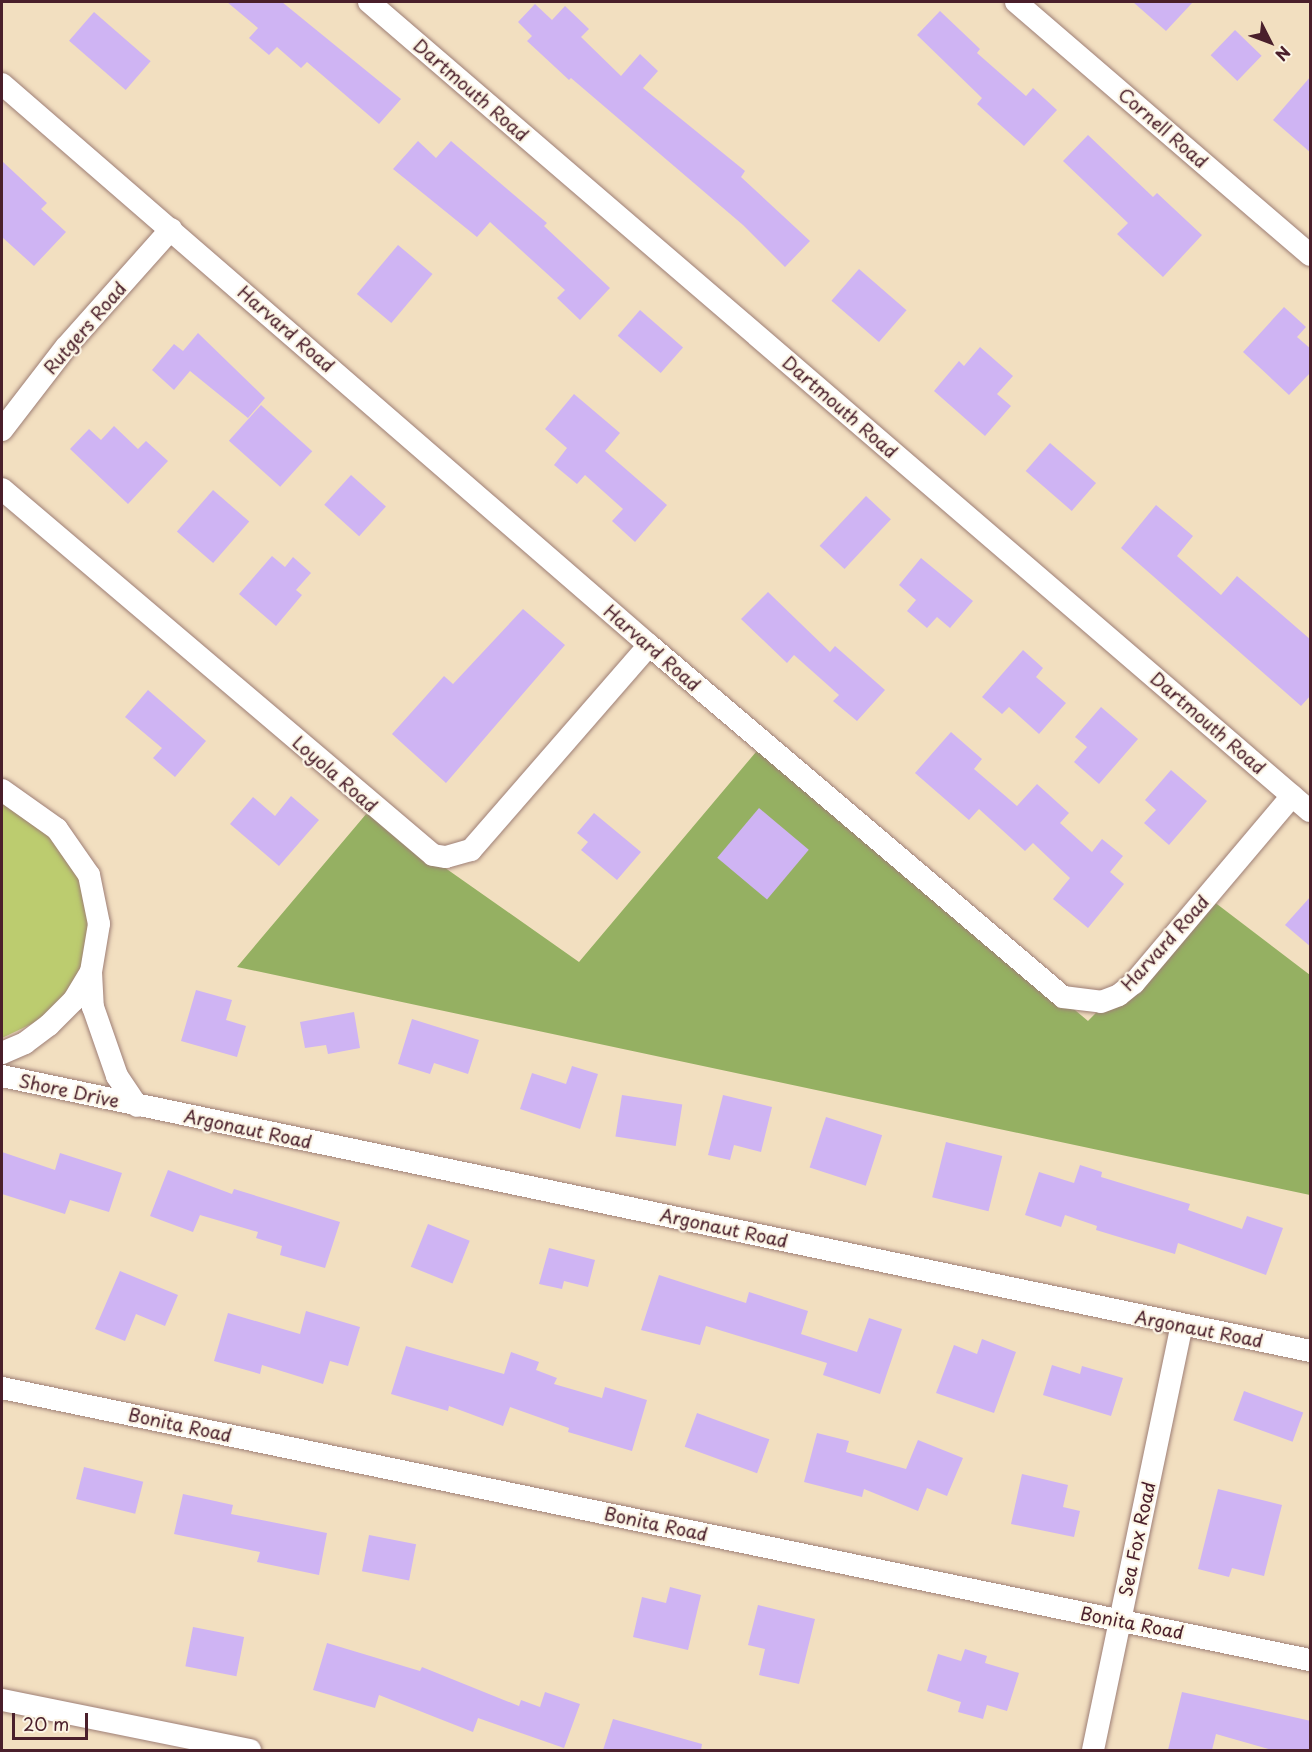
<!DOCTYPE html>
<style>
body{margin:0}
#map{position:relative;width:1312px;height:1752px;overflow:hidden;background:#f2dfc0;font-family:"Playpen Sans",sans-serif}
div>[style]{position:absolute}
[style*='--x']{left:calc(var(--x)*1px);top:calc(var(--y)*1px);width:calc(var(--w)*1px);rotate:calc(var(--a)*1deg)}
.green>*{inset:0;background:#bccc6f}
.forest>*{inset:0;background:#95b062}
.building>*{inset:0;background:#cfb4f3;transform-origin:0 0}
.roads{filter:drop-shadow(0 0 2px #9e7f76) drop-shadow(0 0 2px #9e7f76)}
.street>*{height:22px;margin:-11px;padding:0 11px;transform-origin:11px;border-radius:11px;background:#fff}
span{translate:-50% -50%;white-space:nowrap;text-align:center;line-height:1.15;-webkit-text-stroke:4.5px #fcf5e5;paint-order:stroke}
.street-label{font-size:18px;color:#4a1f2b}
.frame{position:absolute;inset:0;border:3px solid #4a1f2b;pointer-events:none}
.north{position:absolute;left:1240px;top:12px;width:60px;height:60px;-webkit-text-stroke:4px #fcf5e5;paint-order:stroke;rotate:132deg;font-size:16px;font-weight:700;line-height:24px;text-align:center;color:#4a1f2b}
.north::after{content:'';display:block;margin:auto;width:21px;height:27px;background:#4a1f2b;clip-path:polygon(50% 0,100% 100%,50% 72%,0 100%)}
.scale{position:absolute;left:12px;top:1713px;width:76px;height:27px;box-sizing:border-box;border:3px solid #4a1f2b;border-top:0;padding-left:8px;font-size:18px;line-height:21px;white-space:nowrap;color:#4a1f2b;-webkit-text-stroke:4px #fcf5e5;paint-order:stroke}
</style>
<div id="map">
<div class="green">
<i style="clip-path:polygon(2px 801px,69px 840px,96px 915px,81px 974px,46px 1017px,2px 1038px)"></i>
</div>
<div class="forest">
<i style="clip-path:polygon(761px 746px,1088px 1021px,1209px 898px,1310px 975px,1310px 1195px,237px 967px,367px 813px,579px 962px)"></i>
</div>
<div class="building">
<i style="clip-path:polygon(227px 2px,282px 2px,401px 99px,379px 124px,307px 62px,301px 68px,277px 47px,269px 55px,249px 38px,258px 28px)"></i>
<i style="clip-path:polygon(1133px 2px,1193px 2px,1166px 31px)"></i>
<i style="clip-path:polygon(535px 4px,552px 20px,565px 6px,589px 29px,581px 37px,621px 76px,640px 54px,658px 71px,643px 88px,745px 171px,741px 177px,810px 241px,785px 267px,743px 225px,571px 78px,569px 80px,527px 41px,532px 36px,518px 22px)"></i>
<i style="clip-path:polygon(940px 11px,980px 49px,977px 53px,1026px 96px,1033px 88px,1057px 110px,1024px 146px,977px 104px,982px 98px,917px 35px)"></i>
<i style="left:94px;top:12px;width:75px;height:38px;rotate:41deg"></i>
<i style="left:1235px;top:30px;width:37px;height:35px;rotate:44deg"></i>
<i style="clip-path:polygon(1311px 76px,1311px 153px,1273px 120px)"></i>
<i style="clip-path:polygon(1088px 135px,1153px 197px,1157px 193px,1202px 235px,1163px 277px,1117px 234px,1128px 223px,1063px 161px)"></i>
<i style="clip-path:polygon(418px 141px,436px 158px,451px 141px,547px 223px,544px 226px,610px 288px,580px 320px,557px 298px,565px 290px,490px 222px,477px 237px,393px 169px)"></i>
<i style="clip-path:polygon(2px 161px,47px 203px,41px 209px,66px 232px,34px 266px,2px 237px)"></i>
<i style="left:398px;top:245px;width:45px;height:64px;rotate:40deg"></i>
<i style="left:859px;top:269px;width:63px;height:42px;rotate:41deg"></i>
<i style="clip-path:polygon(1284px 307px,1306px 327px,1297px 337px,1311px 349px,1311px 372px,1289px 395px,1243px 352px)"></i>
<i style="left:640px;top:310px;width:57px;height:34px;rotate:41deg"></i>
<i style="clip-path:polygon(198px 333px,265px 398px,248px 418px,190px 371px,174px 390px,152px 370px,174px 344px,183px 351px)"></i>
<i style="clip-path:polygon(980px 347px,1013px 376px,997px 394px,1011px 406px,985px 436px,934px 391px,959px 361px,964px 366px)"></i>
<i style="clip-path:polygon(574px 394px,620px 433px,605px 451px,667px 505px,635px 542px,612px 521px,623px 509px,585px 475px,577px 484px,554px 465px,567px 448px,545px 429px)"></i>
<i style="left:261px;top:405px;width:69px;height:48px;rotate:42deg"></i>
<i style="clip-path:polygon(114px 426px,138px 449px,146px 441px,168px 461px,128px 504px,70px 449px,89px 429px,101px 440px)"></i>
<i style="left:1050px;top:443px;width:61px;height:37px;rotate:41deg"></i>
<i style="left:351px;top:475px;width:47px;height:40px;rotate:42deg"></i>
<i style="left:213px;top:490px;width:48px;height:55px;rotate:41deg"></i>
<i style="left:866px;top:496px;width:34px;height:68px;rotate:43deg"></i>
<i style="clip-path:polygon(1156px 505px,1193px 536px,1177px 556px,1221px 595px,1237px 576px,1311px 640px,1311px 695px,1301px 706px,1121px 548px)"></i>
<i style="clip-path:polygon(272px 556px,285px 567px,293px 557px,311px 573px,296px 590px,302px 595px,276px 626px,239px 594px)"></i>
<i style="clip-path:polygon(921px 558px,973px 601px,950px 628px,937px 617px,927px 628px,907px 611px,916px 600px,899px 585px)"></i>
<i style="clip-path:polygon(768px 592px,830px 652px,835px 646px,885px 690px,857px 721px,833px 701px,839px 695px,794px 655px,787px 663px,741px 619px)"></i>
<i style="clip-path:polygon(523px 609px,565px 645px,446px 783px,392px 734px,444px 676px,453px 684px)"></i>
<i style="clip-path:polygon(1023px 650px,1043px 668px,1036px 677px,1066px 703px,1039px 734px,1009px 707px,1002px 714px,982px 697px)"></i>
<i style="clip-path:polygon(148px 690px,206px 741px,175px 777px,153px 758px,162px 748px,125px 717px)"></i>
<i style="clip-path:polygon(1101px 707px,1138px 739px,1099px 784px,1074px 762px,1087px 747px,1075px 737px)"></i>
<i style="clip-path:polygon(951px 732px,982px 759px,974px 769px,1017px 806px,1037px 784px,1069px 813px,1060px 823px,1092px 852px,1102px 839px,1123px 856px,1110px 872px,1124px 884px,1088px 928px,1053px 899px,1070px 878px,1033px 843px,1025px 851px,979px 809px,969px 820px,915px 773px)"></i>
<i style="clip-path:polygon(1171px 770px,1207px 801px,1169px 845px,1144px 823px,1156px 810px,1145px 800px)"></i>
<i style="clip-path:polygon(291px 796px,319px 820px,279px 866px,230px 824px,253px 797px,275px 816px)"></i>
<i style="left:759px;top:808px;width:65px;height:65px;rotate:40deg"></i>
<i style="clip-path:polygon(594px 813px,641px 852px,617px 880px,581px 850px,588px 842px,577px 833px)"></i>
<i style="clip-path:polygon(1311px 896px,1311px 947px,1285px 925px)"></i>
<i style="clip-path:polygon(196px 990px,232px 1000px,226px 1020px,246px 1026px,237px 1057px,181px 1041px)"></i>
<i style="clip-path:polygon(354px 1012px,360px 1048px,328px 1054px,326px 1045px,305px 1048px,300px 1022px)"></i>
<i style="clip-path:polygon(412px 1019px,479px 1040px,468px 1074px,434px 1063px,430px 1074px,398px 1064px)"></i>
<i style="clip-path:polygon(572px 1066px,598px 1074px,580px 1129px,520px 1109px,532px 1073px,566px 1084px)"></i>
<i style="left:622px;top:1095px;width:61px;height:42px;rotate:9deg"></i>
<i style="clip-path:polygon(723px 1095px,772px 1107px,761px 1152px,734px 1145px,730px 1160px,708px 1155px)"></i>
<i style="left:826px;top:1117px;width:59px;height:53px;rotate:18deg"></i>
<i style="left:946px;top:1142px;width:58px;height:57px;rotate:14deg"></i>
<i style="clip-path:polygon(2px 1152px,55px 1170px,60px 1153px,122px 1173px,109px 1212px,70px 1200px,65px 1214px,2px 1194px)"></i>
<i style="clip-path:polygon(1080px 1165px,1102px 1172px,1101px 1177px,1190px 1204px,1188px 1210px,1242px 1229px,1247px 1216px,1283px 1228px,1266px 1275px,1178px 1243px,1175px 1254px,1096px 1230px,1097px 1226px,1065px 1215px,1061px 1227px,1025px 1215px,1039px 1172px,1074px 1183px)"></i>
<i style="clip-path:polygon(168px 1170px,232px 1194px,234px 1189px,340px 1222px,325px 1268px,280px 1255px,282px 1246px,256px 1238px,258px 1232px,200px 1215px,193px 1232px,150px 1216px)"></i>
<i style="left:428px;top:1224px;width:45px;height:46px;rotate:22deg"></i>
<i style="clip-path:polygon(549px 1248px,595px 1260px,588px 1287px,564px 1281px,562px 1289px,539px 1284px)"></i>
<i style="clip-path:polygon(120px 1271px,178px 1295px,165px 1326px,136px 1314px,125px 1341px,95px 1329px)"></i>
<i style="clip-path:polygon(659px 1275px,746px 1303px,749px 1292px,808px 1311px,801px 1334px,857px 1352px,869px 1318px,902px 1329px,880px 1394px,823px 1375px,827px 1363px,706px 1326px,700px 1345px,641px 1330px)"></i>
<i style="clip-path:polygon(306px 1311px,360px 1327px,348px 1366px,330px 1361px,323px 1384px,262px 1365px,260px 1374px,214px 1361px,228px 1313px,300px 1334px)"></i>
<i style="clip-path:polygon(982px 1339px,1016px 1352px,994px 1413px,936px 1393px,954px 1345px,977px 1354px)"></i>
<i style="clip-path:polygon(406px 1346px,504px 1374px,511px 1352px,539px 1362px,536px 1370px,557px 1378px,554px 1384px,602px 1398px,605px 1387px,647px 1400px,632px 1451px,568px 1432px,569px 1428px,510px 1407px,503px 1426px,449px 1406px,448px 1411px,391px 1394px)"></i>
<i style="clip-path:polygon(1052px 1365px,1080px 1374px,1082px 1366px,1123px 1378px,1111px 1416px,1043px 1395px)"></i>
<i style="left:1244px;top:1391px;width:63px;height:31px;rotate:20deg"></i>
<i style="left:697px;top:1413px;width:77px;height:36px;rotate:20deg"></i>
<i style="clip-path:polygon(817px 1433px,849px 1441px,846px 1452px,906px 1469px,918px 1440px,963px 1458px,947px 1496px,927px 1488px,918px 1511px,864px 1489px,862px 1497px,804px 1482px)"></i>
<i style="left:84px;top:1467px;width:61px;height:33px;rotate:14deg"></i>
<i style="clip-path:polygon(1022px 1474px,1068px 1485px,1063px 1507px,1080px 1511px,1074px 1537px,1011px 1524px)"></i>
<i style="clip-path:polygon(1218px 1489px,1282px 1505px,1264px 1576px,1232px 1568px,1229px 1577px,1198px 1569px)"></i>
<i style="clip-path:polygon(183px 1494px,233px 1505px,231px 1514px,327px 1533px,319px 1575px,257px 1562px,260px 1552px,174px 1534px)"></i>
<i style="left:369px;top:1535px;width:48px;height:37px;rotate:11deg"></i>
<i style="clip-path:polygon(670px 1587px,701px 1595px,688px 1650px,633px 1637px,642px 1597px,666px 1603px)"></i>
<i style="clip-path:polygon(758px 1605px,815px 1619px,799px 1684px,759px 1675px,765px 1649px,748px 1645px)"></i>
<i style="left:193px;top:1627px;width:52px;height:40px;rotate:11deg"></i>
<i style="clip-path:polygon(327px 1643px,420px 1671px,422px 1667px,519px 1706px,521px 1700px,540px 1707px,545px 1692px,580px 1704px,564px 1748px,478px 1718px,473px 1732px,379px 1695px,375px 1708px,313px 1690px)"></i>
<i style="clip-path:polygon(965px 1649px,987px 1656px,985px 1663px,1019px 1673px,1007px 1711px,987px 1705px,983px 1719px,958px 1712px,961px 1702px,927px 1691px,938px 1654px,961px 1661px)"></i>
<i style="clip-path:polygon(1182px 1692px,1311px 1721px,1311px 1750px,1272px 1750px,1216px 1734px,1212px 1750px,1168px 1750px)"></i>
<i style="clip-path:polygon(613px 1719px,702px 1744px,701px 1750px,603px 1750px)"></i>
</div>
<div class="roads">
<div class="street">
<i style="--x:369;--y:2;--w:1241;--a:40.69"></i>
<i style="--x:1016;--y:2;--w:388;--a:40.7"></i>
<i style="--x:2;--y:84;--w:856;--a:40.93"></i>
<i style="--x:649;--y:645;--w:543;--a:40.37"></i>
<i style="--x:1063;--y:997;--w:38;--a:7"></i>
<i style="--x:1101;--y:1002;--w:19;--a:-21"></i>
<i style="--x:1119;--y:995;--w:19;--a:-39"></i>
<i style="--x:1134;--y:983;--w:245;--a:-49.8"></i>
<i style="--x:2;--y:430;--w:105;--a:-52.4"></i>
<i style="--x:66;--y:347;--w:158;--a:-48.3"></i>
<i style="--x:2;--y:489;--w:565;--a:40.34"></i>
<i style="--x:433;--y:855;--w:13;--a:9"></i>
<i style="--x:446;--y:857;--w:26;--a:-16"></i>
<i style="--x:471;--y:850;--w:271;--a:-49"></i>
<i style="--x:2;--y:790;--w:67;--a:35.3"></i>
<i style="--x:57;--y:829;--w:56;--a:55.2"></i>
<i style="--x:89;--y:875;--w:50;--a:78.5"></i>
<i style="--x:99;--y:924;--w:49;--a:99.5"></i>
<i style="--x:91;--y:972;--w:35;--a:87"></i>
<i style="--x:93;--y:1007;--w:73;--a:70.8"></i>
<i style="--x:117;--y:1076;--w:36;--a:56"></i>
<i style="--x:2;--y:1053;--w:25;--a:-23"></i>
<i style="--x:25;--y:1043;--w:30;--a:-37"></i>
<i style="--x:49;--y:1025;--w:35;--a:-45"></i>
<i style="--x:74;--y:1000;--w:33;--a:-59"></i>
<i style="--x:2;--y:1076;--w:1337;--a:11.87"></i>
<i style="--x:2;--y:1388;--w:1336;--a:11.75"></i>
<i style="--x:2;--y:1700;--w:253;--a:11.4"></i>
<i style="--x:1093;--y:1750;--w:432;--a:-78.2"></i>
</div>
</div>
<div class="street-label">
<span style="left:471px;top:90px;rotate:41deg">Dartmouth Road</span>
<span style="left:1163px;top:128px;rotate:41deg">Cornell Road</span>
<span style="left:85px;top:328px;rotate:-49deg">Rutgers Road</span>
<span style="left:286px;top:329px;rotate:41deg">Harvard Road</span>
<span style="left:840px;top:407px;rotate:41deg">Dartmouth Road</span>
<span style="left:652px;top:648px;rotate:41deg">Harvard Road</span>
<span style="left:1208px;top:723px;rotate:41deg">Dartmouth Road</span>
<span style="left:335px;top:774px;rotate:41deg">Loyola Road</span>
<span style="left:1165px;top:943px;rotate:-48deg">Harvard Road</span>
<span style="left:69px;top:1091px;rotate:12deg">Shore Drive</span>
<span style="left:248px;top:1129px;rotate:12deg">Argonaut Road</span>
<span style="left:724px;top:1228px;rotate:12deg">Argonaut Road</span>
<span style="left:1199px;top:1329px;rotate:11deg">Argonaut Road</span>
<span style="left:180px;top:1425px;rotate:12deg">Bonita Road</span>
<span style="left:656px;top:1524px;rotate:12deg">Bonita Road</span>
<span style="left:1137px;top:1539px;rotate:-78deg">Sea Fox Road</span>
<span style="left:1132px;top:1623px;rotate:11deg">Bonita Road</span>
</div>
<div class="frame"></div>
<div class="north">N</div>
<div class="scale">20 m</div>
</div>
